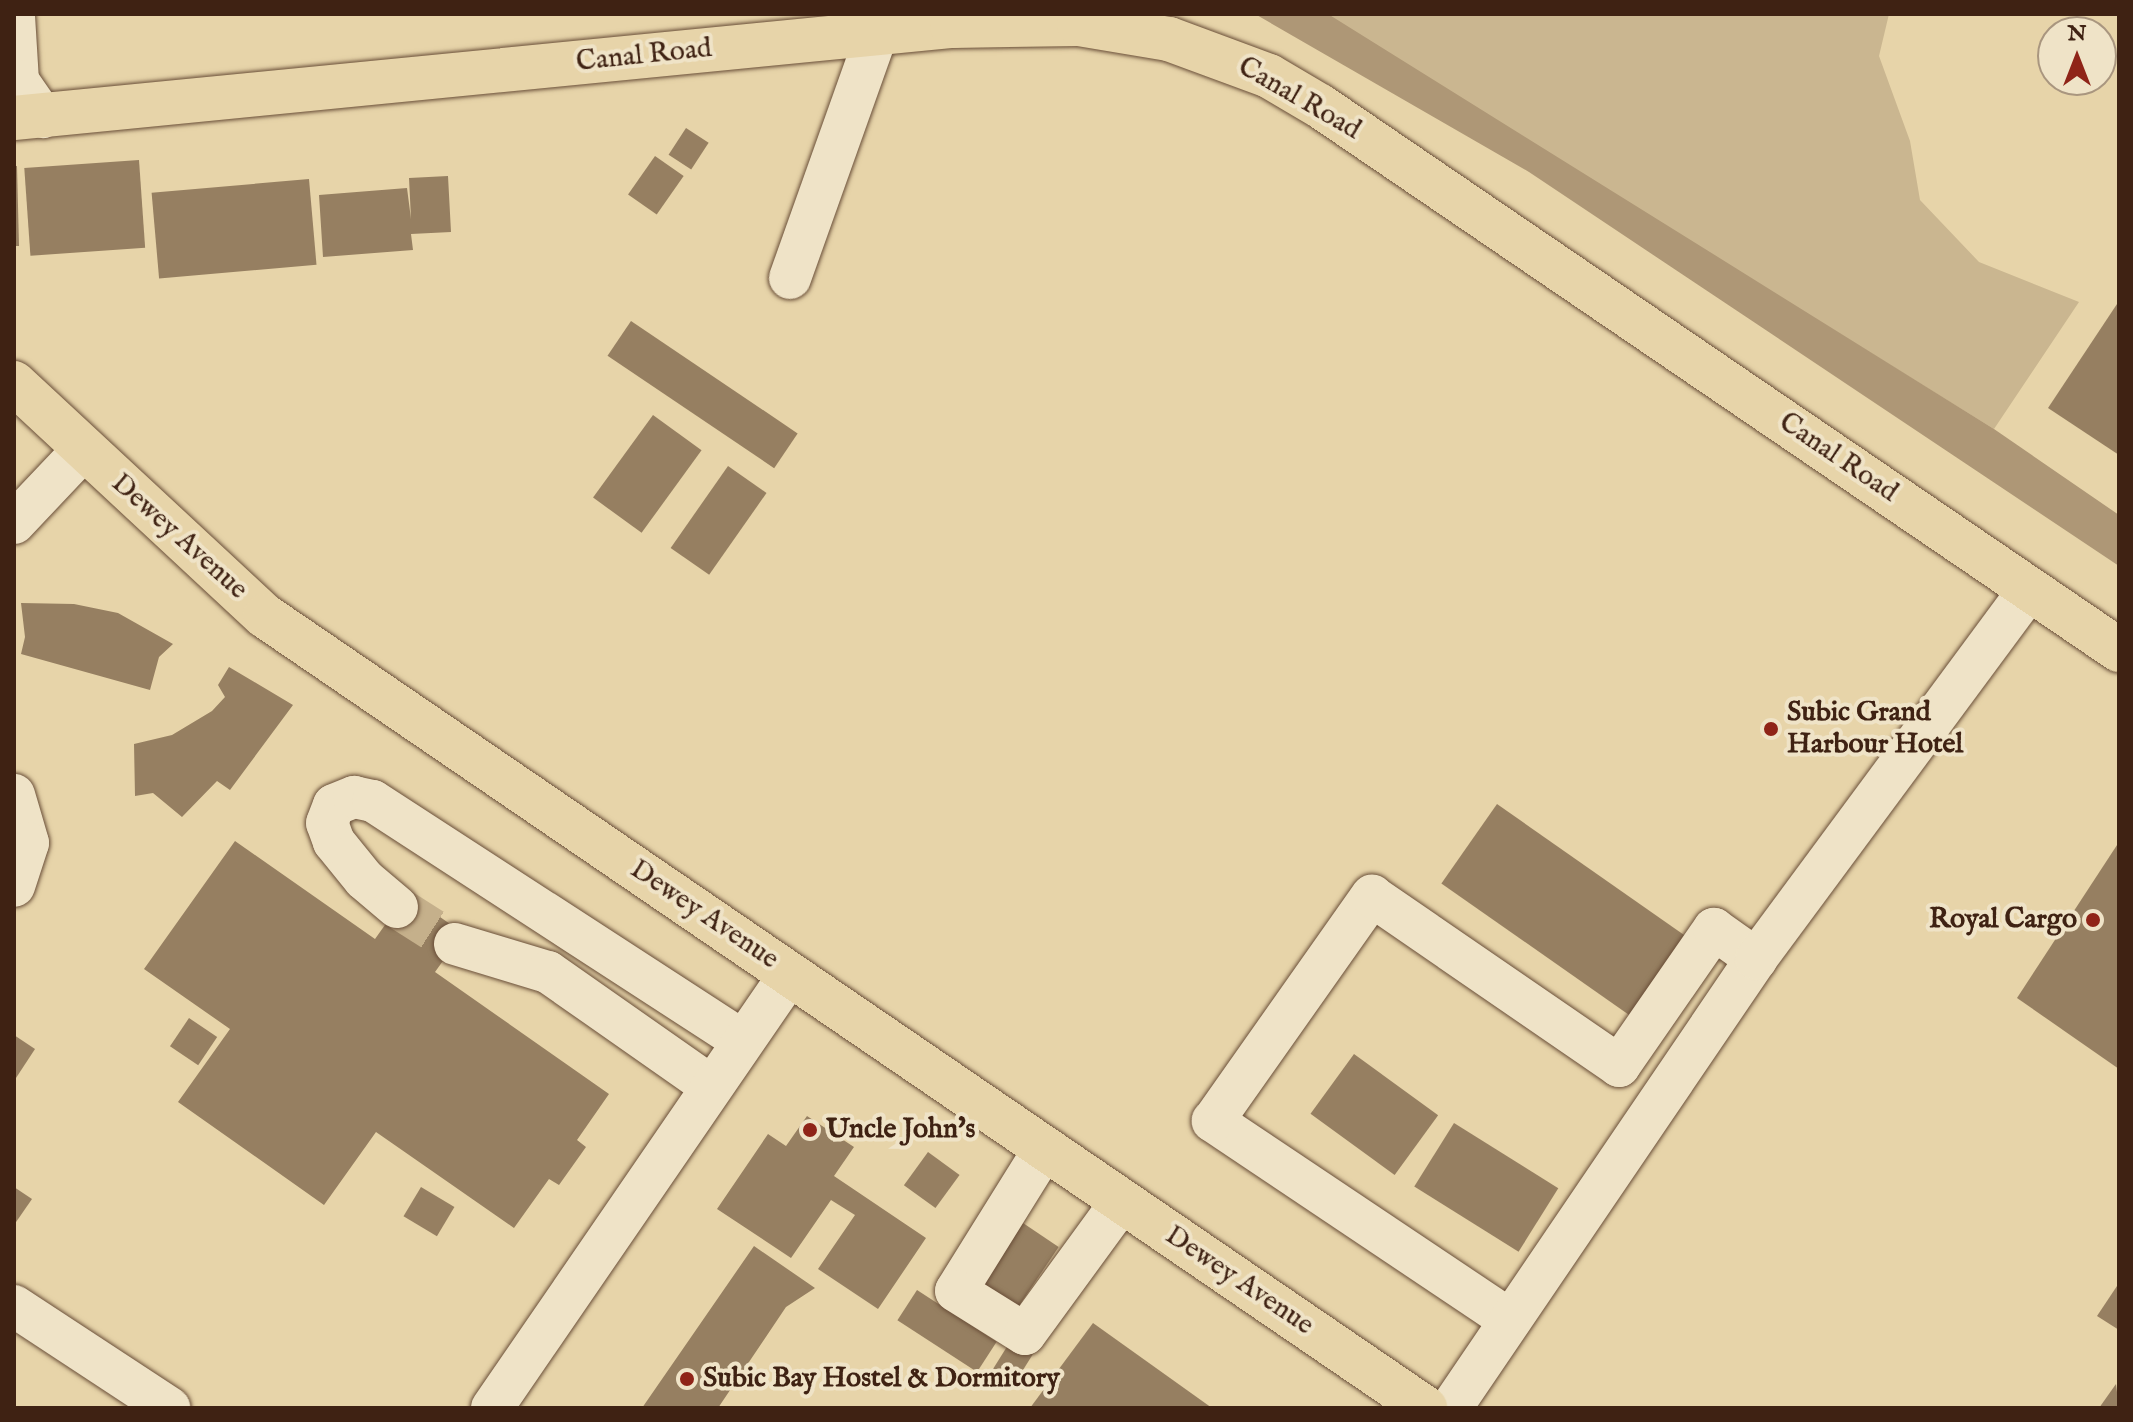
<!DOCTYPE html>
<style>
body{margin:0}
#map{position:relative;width:2133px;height:1422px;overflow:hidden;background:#e7d4a9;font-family:"IM FELL English",serif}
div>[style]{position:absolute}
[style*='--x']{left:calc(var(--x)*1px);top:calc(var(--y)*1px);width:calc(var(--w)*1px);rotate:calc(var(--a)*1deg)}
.green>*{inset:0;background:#cab690}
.water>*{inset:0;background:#ae9776}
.building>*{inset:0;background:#967f61;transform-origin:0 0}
.minor-tunnel>*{height:42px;margin-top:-21px;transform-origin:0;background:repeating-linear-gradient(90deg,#c5b08b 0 42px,transparent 0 63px)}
.roads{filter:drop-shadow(0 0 2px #694e38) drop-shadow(0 0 2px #694e38)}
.minor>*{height:42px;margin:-21px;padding:0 21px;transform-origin:21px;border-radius:21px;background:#efe3c7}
.major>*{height:44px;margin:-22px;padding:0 22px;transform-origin:22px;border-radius:22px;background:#e7d4a9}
.dots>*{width:22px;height:22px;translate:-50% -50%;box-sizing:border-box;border:4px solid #efe3c7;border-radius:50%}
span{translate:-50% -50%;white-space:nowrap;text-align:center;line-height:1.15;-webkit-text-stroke:8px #efe3c7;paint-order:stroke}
.street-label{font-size:28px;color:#3f2213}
.poi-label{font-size:28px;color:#3f2213;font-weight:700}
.left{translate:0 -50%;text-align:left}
.right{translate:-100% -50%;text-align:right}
.frame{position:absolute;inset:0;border:16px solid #3f2213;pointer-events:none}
.north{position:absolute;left:2037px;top:16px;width:80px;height:80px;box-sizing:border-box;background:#efe3c7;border:2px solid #a9967f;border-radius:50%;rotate:0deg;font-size:22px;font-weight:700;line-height:32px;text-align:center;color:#3f2213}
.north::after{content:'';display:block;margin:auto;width:28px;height:36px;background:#8f2418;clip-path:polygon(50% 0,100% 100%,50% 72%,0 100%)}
</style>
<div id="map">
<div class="green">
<i style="clip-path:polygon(1323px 14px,1889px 14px,1879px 56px,1910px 141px,1920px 200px,1979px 262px,2079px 302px,1994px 429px)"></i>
</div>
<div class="water">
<i style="clip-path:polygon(1255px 14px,1328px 14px,1994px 429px,2119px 515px,2119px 566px,1529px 172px)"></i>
</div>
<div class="building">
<i style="left:686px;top:128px;width:27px;height:32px;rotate:33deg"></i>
<i style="left:655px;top:156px;width:35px;height:47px;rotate:35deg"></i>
<i style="left:139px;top:160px;width:88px;height:115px;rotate:86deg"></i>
<i style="clip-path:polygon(14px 166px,17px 166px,19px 246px,14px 246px)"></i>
<i style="clip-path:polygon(448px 176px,451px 232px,411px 234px,413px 250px,323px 257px,319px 195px,407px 188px,411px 219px,409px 178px)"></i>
<i style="left:309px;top:179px;width:86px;height:158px;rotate:85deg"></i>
<i style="clip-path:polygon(2119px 301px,2119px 455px,2048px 408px)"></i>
<i style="left:631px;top:321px;width:201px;height:42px;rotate:34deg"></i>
<i style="left:653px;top:415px;width:60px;height:102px;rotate:36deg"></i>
<i style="left:728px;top:466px;width:47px;height:100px;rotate:35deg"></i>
<i style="clip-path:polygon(21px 603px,74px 604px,118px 613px,173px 644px,159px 657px,150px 690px,21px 654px,25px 637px)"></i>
<i style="clip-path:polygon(229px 667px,293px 705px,230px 790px,217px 781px,182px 817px,153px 793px,135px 796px,134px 744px,172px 735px,212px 711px,225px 697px,218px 685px)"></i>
<i style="left:1497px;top:804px;width:231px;height:97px;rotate:35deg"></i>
<i style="clip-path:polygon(235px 841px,375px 939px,407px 894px,463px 933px,435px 972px,609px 1094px,577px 1140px,586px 1147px,559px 1185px,549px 1179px,514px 1228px,376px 1132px,324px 1205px,178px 1102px,230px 1029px,144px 969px)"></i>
<i style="clip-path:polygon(2119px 842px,2119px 1069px,2017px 998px)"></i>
<i style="left:189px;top:1018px;width:34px;height:34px;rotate:34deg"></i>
<i style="clip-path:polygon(14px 1035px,35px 1049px,14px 1081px)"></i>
<i style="left:1354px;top:1054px;width:104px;height:74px;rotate:36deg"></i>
<i style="clip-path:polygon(807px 1116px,854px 1147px,834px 1176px,926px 1238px,878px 1309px,818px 1269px,855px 1215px,831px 1200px,791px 1258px,717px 1209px,768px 1134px,786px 1146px)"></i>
<i style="left:1454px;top:1123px;width:123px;height:75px;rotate:32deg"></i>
<i style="left:928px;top:1152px;width:39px;height:41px;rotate:36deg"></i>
<i style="clip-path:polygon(14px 1187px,32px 1199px,14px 1225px)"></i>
<i style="left:421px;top:1187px;width:39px;height:34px;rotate:31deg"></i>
<i style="left:1023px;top:1223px;width:43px;height:78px;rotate:34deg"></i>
<i style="clip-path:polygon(754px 1246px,815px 1288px,786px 1307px,718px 1408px,642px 1408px)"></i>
<i style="clip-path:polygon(2119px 1283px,2119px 1330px,2097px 1316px)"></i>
<i style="left:917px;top:1290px;width:95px;height:36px;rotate:33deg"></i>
<i style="clip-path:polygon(1093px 1323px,1212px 1408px,1030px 1408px)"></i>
<i style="left:1013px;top:1337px;width:26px;height:43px;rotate:32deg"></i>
<i style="clip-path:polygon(2116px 1384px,2119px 1408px,2099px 1408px)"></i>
</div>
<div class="minor-tunnel">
<i style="--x:397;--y:907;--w:69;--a:32.5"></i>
</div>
<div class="roads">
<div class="minor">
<i style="--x:14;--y:16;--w:65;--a:86.5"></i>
<i style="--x:18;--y:81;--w:44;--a:55.2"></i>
<i style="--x:790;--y:278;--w:280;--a:-70.4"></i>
<i style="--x:14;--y:523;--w:100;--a:-46.6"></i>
<i style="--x:14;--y:795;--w:50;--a:73.7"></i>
<i style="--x:28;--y:843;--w:45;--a:108"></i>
<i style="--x:397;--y:907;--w:43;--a:-139.7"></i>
<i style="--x:364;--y:879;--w:48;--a:-129"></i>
<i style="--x:334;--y:842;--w:20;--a:-110"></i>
<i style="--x:327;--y:823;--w:19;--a:-69"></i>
<i style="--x:334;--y:805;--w:22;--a:-22"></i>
<i style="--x:354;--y:797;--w:19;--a:12"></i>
<i style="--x:373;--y:801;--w:441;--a:33"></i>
<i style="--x:455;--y:944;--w:97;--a:16.8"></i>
<i style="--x:548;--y:972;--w:200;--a:35"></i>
<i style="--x:1045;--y:1148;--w:168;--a:121.9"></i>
<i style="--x:956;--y:1291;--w:81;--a:31.9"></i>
<i style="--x:1025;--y:1334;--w:165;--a:-53.9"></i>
<i style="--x:14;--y:1306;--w:186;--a:33.3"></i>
<i style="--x:1510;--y:1320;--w:358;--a:-146.2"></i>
<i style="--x:1213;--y:1121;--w:276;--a:-54.8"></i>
<i style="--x:1372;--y:896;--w:300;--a:34.5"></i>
<i style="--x:1619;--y:1066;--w:167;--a:-55.3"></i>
<i style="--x:1714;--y:929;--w:52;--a:35.5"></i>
<i style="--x:492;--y:1408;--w:526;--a:-55.53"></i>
<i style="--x:1451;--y:1408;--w:543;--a:-55.81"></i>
<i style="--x:1756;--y:959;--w:460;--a:-53.5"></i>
</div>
<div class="major">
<i style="--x:14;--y:118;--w:943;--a:-5.6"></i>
<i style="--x:952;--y:26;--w:127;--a:-0.9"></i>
<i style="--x:1079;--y:24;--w:91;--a:9.5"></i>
<i style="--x:1169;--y:39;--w:107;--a:20.3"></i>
<i style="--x:1269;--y:76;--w:59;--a:30.5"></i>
<i style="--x:1320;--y:106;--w:967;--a:34.25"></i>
<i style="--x:14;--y:383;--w:342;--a:42.9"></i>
<i style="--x:265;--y:616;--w:1405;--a:34.32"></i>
</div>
</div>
<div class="dots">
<i style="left:1771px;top:729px;background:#8f2418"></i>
<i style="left:2093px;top:920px;background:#8f2418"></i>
<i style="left:810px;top:1130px;background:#8f2418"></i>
<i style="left:687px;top:1379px;background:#8f2418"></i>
</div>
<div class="street-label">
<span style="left:644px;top:56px;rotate:-6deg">Canal Road</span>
<span style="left:1299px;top:99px;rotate:30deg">Canal Road</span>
<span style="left:1838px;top:458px;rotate:34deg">Canal Road</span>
<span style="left:179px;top:537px;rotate:42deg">Dewey Avenue</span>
<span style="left:704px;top:915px;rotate:34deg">Dewey Avenue</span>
<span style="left:1239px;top:1281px;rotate:34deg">Dewey Avenue</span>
</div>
<div class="poi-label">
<span class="left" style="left:1787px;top:729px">Subic Grand<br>Harbour Hotel</span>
<span class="right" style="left:2077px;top:920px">Royal Cargo</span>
<span class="left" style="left:826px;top:1130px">Uncle John's</span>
<span class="left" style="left:703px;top:1379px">Subic Bay Hostel &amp; Dormitory</span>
</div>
<div class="frame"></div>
<div class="north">N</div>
</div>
